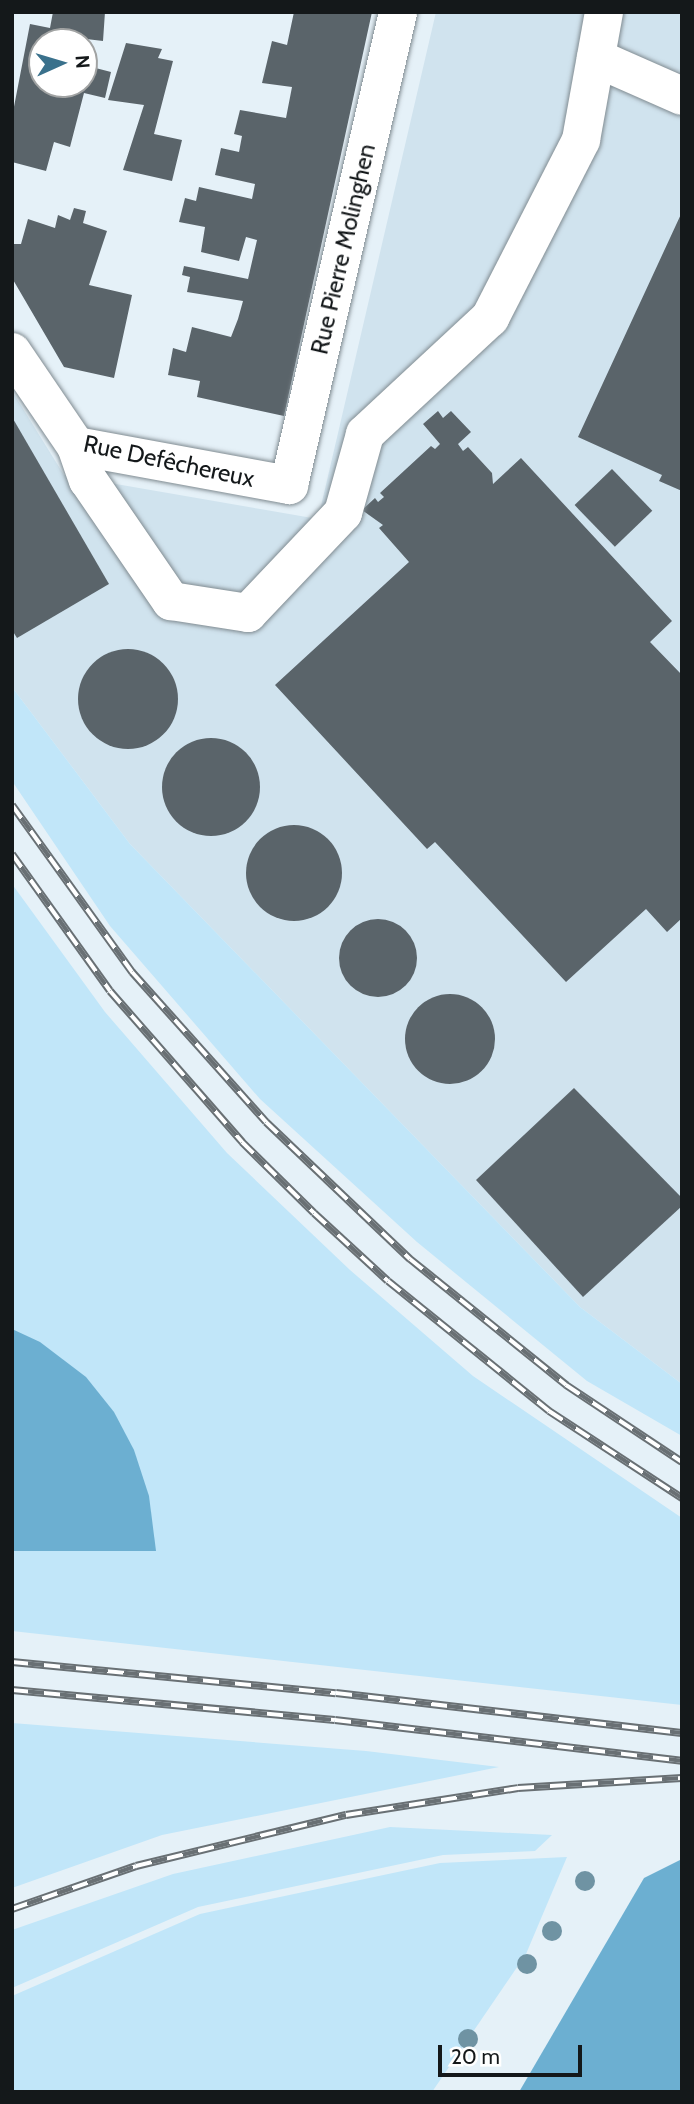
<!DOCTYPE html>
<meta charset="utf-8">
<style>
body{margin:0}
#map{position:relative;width:694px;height:2104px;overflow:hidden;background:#e5f1f8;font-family:Cabin,sans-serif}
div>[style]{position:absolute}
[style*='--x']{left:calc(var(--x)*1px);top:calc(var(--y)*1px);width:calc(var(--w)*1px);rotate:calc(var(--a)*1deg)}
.built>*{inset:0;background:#d0e3ee}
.green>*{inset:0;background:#c1e6f9}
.water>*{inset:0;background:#6cafd1}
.building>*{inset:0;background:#5a646a;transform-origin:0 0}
.round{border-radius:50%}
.roads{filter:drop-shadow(0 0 2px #808b91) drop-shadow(0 0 2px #808b91)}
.minor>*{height:38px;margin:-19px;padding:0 19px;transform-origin:19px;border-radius:19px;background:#fff}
.rail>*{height:8px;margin-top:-4px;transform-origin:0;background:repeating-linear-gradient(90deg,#fff 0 16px,#697074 0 32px);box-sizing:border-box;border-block:2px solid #697074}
.trees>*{width:20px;height:20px;margin:-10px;border-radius:50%;background:#6f93a3}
span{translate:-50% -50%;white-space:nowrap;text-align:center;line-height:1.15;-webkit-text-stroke:7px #fff;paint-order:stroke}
.street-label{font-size:24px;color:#14181a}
.frame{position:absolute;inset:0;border:14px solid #14181a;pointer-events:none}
.north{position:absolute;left:28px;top:28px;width:70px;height:70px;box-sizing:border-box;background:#fff;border:2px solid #a1a3a3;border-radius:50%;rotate:86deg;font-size:19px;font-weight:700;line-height:28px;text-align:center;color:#14181a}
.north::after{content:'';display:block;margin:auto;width:24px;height:32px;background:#3a718c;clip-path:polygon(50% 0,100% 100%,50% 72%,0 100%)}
.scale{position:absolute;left:438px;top:2045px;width:144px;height:32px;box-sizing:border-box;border:4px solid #14181a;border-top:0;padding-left:9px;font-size:21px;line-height:24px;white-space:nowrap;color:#14181a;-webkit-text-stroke:5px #fff;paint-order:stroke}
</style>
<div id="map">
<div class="built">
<i style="clip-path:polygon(436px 12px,682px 12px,682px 1384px,580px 1307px,130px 844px,12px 687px,12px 391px,64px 475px,318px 519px)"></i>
</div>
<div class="green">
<i style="clip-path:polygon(12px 687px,130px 844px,580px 1307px,682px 1384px,682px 1436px,587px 1381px,417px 1242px,260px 1099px,110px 926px,12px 781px)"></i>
<i style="clip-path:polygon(12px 884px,105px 1012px,227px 1153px,350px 1270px,473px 1376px,682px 1518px,682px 1705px,12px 1631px)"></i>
<i style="clip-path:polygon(12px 1723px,366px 1751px,499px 1767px,162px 1835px,12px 1888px)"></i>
<i style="clip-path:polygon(390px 1827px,552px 1835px,535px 1851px,443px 1855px,198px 1907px,12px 1988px,12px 1930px,173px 1874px)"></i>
<i style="clip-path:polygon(567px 1857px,526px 1954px,432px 2092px,12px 2092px,12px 1996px,200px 1914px,440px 1863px)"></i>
</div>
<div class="water">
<i style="clip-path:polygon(12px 1329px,40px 1342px,86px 1377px,114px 1412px,134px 1450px,149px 1496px,156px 1551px,12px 1551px)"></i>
<i style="clip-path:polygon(682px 1859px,682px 2092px,519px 2092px,644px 1878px)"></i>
</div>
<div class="building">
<i style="clip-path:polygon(53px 12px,105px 12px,103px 41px,78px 38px,77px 42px,42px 42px,42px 84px,84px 84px,84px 65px,111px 72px,105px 98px,84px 93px,70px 147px,54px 142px,46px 171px,12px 162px,12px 117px,30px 24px,50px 28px)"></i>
<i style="clip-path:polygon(294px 12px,372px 12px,284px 416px,197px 397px,200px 381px,168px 375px,173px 348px,186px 352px,192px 327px,231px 337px,238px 319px,243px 301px,187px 292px,190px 277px,182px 275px,184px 266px,248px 279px,257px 240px,246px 237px,239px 261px,201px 252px,205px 227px,179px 222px,185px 198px,196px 201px,199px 187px,252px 199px,255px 184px,215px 175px,221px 148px,239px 152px,242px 136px,234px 134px,240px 110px,286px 118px,292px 87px,262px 83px,272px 41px,287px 45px)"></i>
<i style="clip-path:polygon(126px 43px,162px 49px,158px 58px,173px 61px,154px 134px,182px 140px,172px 181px,123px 170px,144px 105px,108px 100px)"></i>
<i style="clip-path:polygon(74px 208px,86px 211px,83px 223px,107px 231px,89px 285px,132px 295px,114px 378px,64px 367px,12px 278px,12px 244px,21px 244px,28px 219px,55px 228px,58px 215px,70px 220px)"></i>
<i style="clip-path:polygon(682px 212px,682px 491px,659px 481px,662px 475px,578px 437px)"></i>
<i style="clip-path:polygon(438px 411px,443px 418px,451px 411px,471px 432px,458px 444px,463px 451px,468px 447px,492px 473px,493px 484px,521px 458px,672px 621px,650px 642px,682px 675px,682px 918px,667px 932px,646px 909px,566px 982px,435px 842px,427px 849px,275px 685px,409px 562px,379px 528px,383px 525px,362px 510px,375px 498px,378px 502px,384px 497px,380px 493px,431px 446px,435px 449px,440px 444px,423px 424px)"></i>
<i style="clip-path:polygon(12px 417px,109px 584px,17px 638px,12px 630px)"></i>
<i style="left:612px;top:469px;width:58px;height:52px;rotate:46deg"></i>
<i class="round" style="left:78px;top:649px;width:100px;height:100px"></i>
<i class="round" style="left:162px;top:738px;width:98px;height:98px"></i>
<i class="round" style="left:246px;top:825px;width:96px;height:96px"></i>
<i class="round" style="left:339px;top:919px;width:78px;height:78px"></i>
<i class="round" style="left:405px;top:994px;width:90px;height:90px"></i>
<i style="clip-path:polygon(574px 1088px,682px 1198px,682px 1206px,583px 1297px,476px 1180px)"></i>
</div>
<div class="roads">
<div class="minor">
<i style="--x:596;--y:58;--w:94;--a:23.8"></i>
<i style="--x:12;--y:352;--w:114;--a:55.8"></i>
<i style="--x:76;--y:446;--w:217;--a:10.4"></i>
<i style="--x:289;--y:485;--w:485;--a:-77"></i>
<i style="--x:76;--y:446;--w:36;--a:71"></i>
<i style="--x:88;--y:480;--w:147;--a:55.6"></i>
<i style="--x:171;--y:601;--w:78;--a:8.9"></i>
<i style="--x:248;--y:613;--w:138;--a:-46.5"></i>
<i style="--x:343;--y:513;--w:82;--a:-74.4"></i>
<i style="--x:365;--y:434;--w:171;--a:-42.9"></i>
<i style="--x:490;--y:318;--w:200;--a:-62.9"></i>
<i style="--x:581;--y:140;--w:130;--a:-79.8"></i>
</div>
</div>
<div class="rail">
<i style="--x:12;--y:805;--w:206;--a:54.3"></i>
<i style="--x:132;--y:972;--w:201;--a:48.2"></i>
<i style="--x:266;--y:1122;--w:199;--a:43.6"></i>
<i style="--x:410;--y:1259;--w:201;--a:38.9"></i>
<i style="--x:566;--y:1385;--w:139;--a:33.6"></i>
<i style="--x:12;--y:854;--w:168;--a:54.4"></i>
<i style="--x:110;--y:991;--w:201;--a:48.8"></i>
<i style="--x:242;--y:1142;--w:101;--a:44.6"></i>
<i style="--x:314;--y:1213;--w:100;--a:42.6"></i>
<i style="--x:388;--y:1281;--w:207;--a:38.9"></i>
<i style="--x:549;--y:1411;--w:159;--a:33.2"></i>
<i style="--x:12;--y:1662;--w:325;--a:5.5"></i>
<i style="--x:336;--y:1693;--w:348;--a:6.6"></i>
<i style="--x:12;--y:1690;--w:324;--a:5.3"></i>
<i style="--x:335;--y:1720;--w:349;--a:6.7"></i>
<i style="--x:12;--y:1909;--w:131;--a:-19.1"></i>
<i style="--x:136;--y:1866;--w:216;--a:-13.7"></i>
<i style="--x:346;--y:1815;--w:174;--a:-8.9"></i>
<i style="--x:518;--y:1788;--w:164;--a:-3.5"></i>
</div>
<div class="trees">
<i style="left:585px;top:1881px"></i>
<i style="left:552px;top:1931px"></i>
<i style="left:527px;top:1964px"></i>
<i style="left:468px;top:2039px"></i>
</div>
<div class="street-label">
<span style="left:343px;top:249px;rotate:-77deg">Rue Pierre Molinghen</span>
<span style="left:169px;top:461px;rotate:12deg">Rue Defêchereux</span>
</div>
<div class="frame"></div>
<div class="north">N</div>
<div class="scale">20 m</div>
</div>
